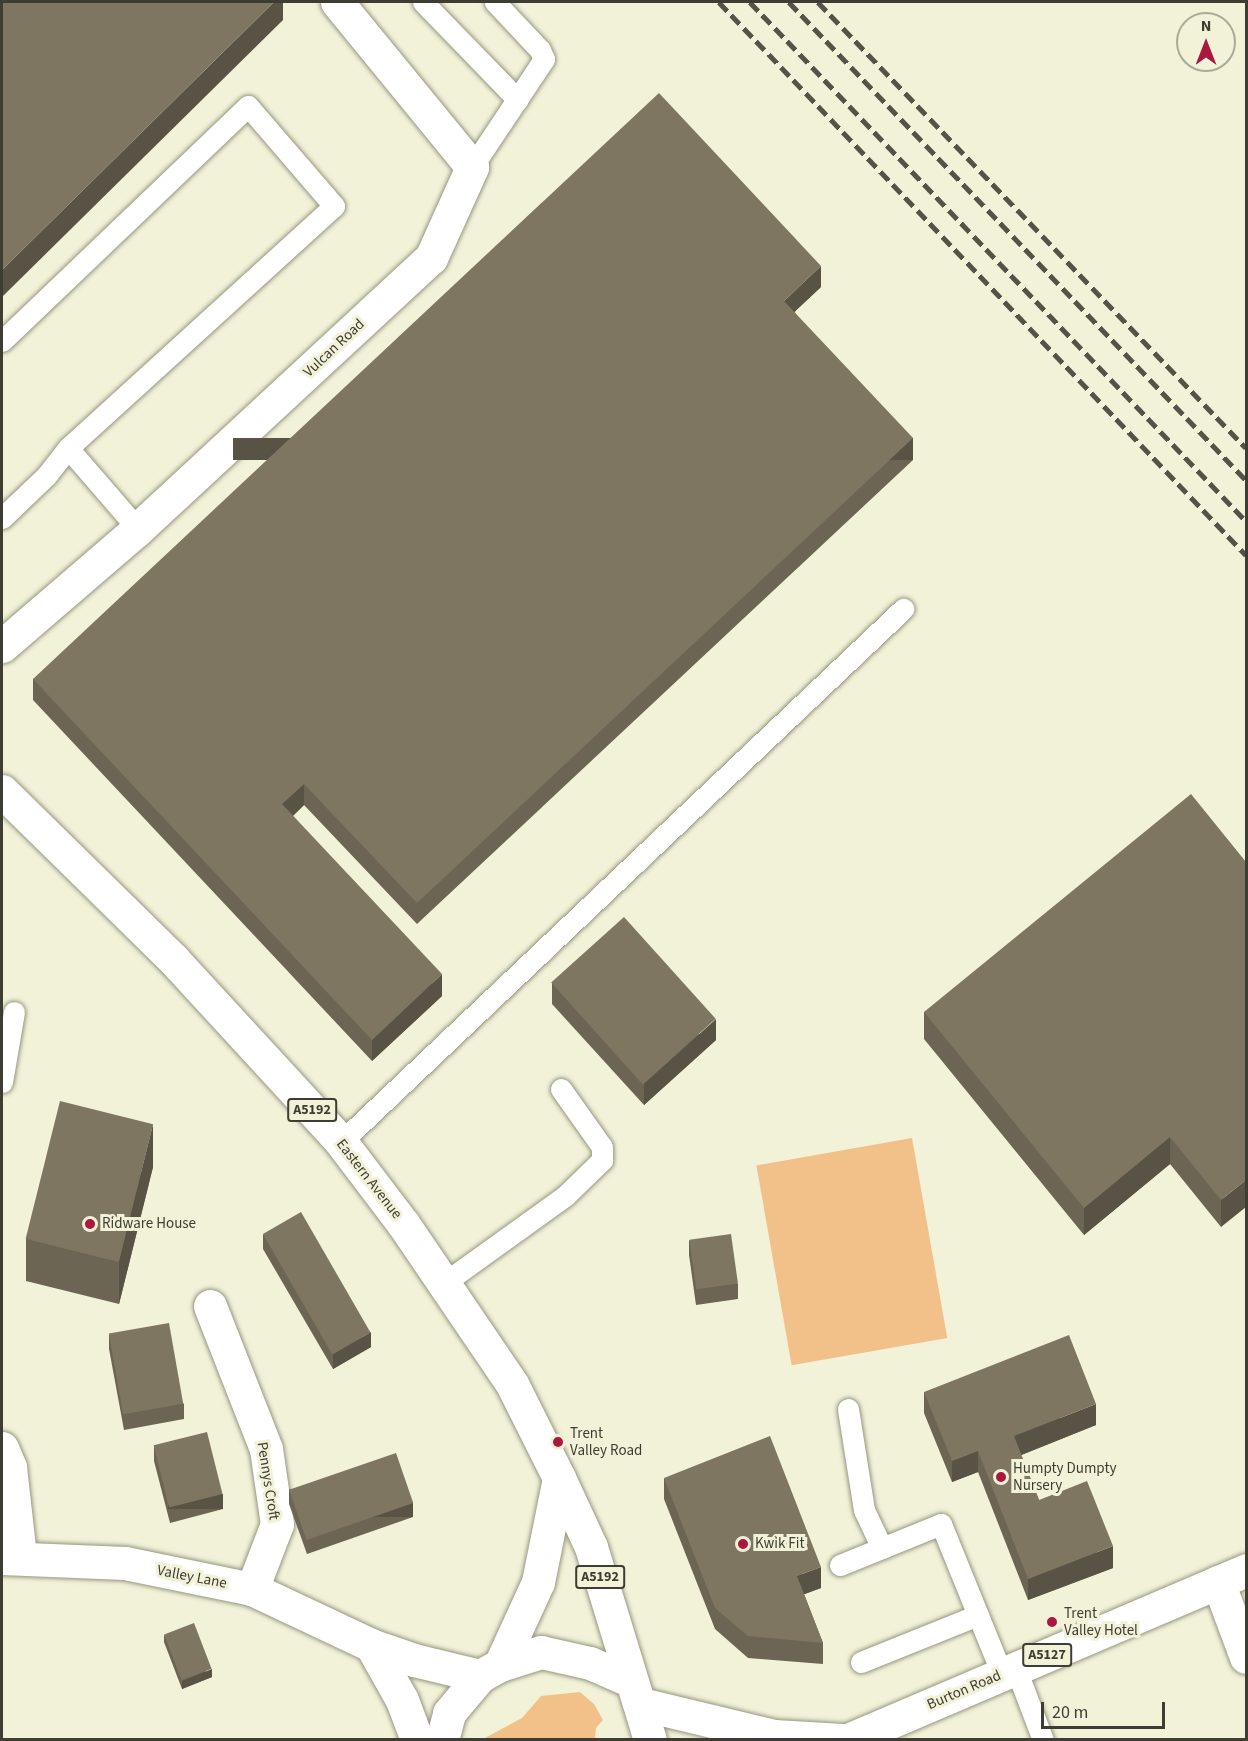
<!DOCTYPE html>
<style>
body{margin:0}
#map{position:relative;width:1248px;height:1741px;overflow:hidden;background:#f2f2d9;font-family:"Source Sans 3",sans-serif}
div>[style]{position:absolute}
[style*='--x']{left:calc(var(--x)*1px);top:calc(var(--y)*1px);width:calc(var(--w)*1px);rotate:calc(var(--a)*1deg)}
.green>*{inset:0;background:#f2c089;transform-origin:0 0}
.roads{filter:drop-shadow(0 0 2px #979781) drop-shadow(0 0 2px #979781)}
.service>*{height:21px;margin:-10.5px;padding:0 10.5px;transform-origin:10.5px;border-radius:10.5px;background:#fff}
.minor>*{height:33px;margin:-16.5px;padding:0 16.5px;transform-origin:16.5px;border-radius:16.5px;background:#fff}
.trunk>*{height:33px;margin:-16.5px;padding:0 16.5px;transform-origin:16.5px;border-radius:16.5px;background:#fff}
.rail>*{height:4.5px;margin-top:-2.25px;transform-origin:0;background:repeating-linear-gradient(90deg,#535347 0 12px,transparent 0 18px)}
.wall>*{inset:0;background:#6c6553}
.shaded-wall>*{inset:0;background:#585344;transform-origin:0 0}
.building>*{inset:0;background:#7e7661;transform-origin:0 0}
.dots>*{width:16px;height:16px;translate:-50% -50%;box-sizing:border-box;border:3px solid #f2f2d9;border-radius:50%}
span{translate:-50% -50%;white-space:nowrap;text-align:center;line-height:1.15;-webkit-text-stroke:6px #f2f2d9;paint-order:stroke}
.shield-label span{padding:2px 4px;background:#f2f2d9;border:2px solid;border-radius:4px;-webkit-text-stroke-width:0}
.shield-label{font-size:14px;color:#3d3d33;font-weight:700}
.street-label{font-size:15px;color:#3d3d33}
.poi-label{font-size:15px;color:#3d3d33}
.left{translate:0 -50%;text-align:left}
.frame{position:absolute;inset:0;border:3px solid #3d3d33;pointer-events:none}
.north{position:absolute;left:1176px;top:12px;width:60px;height:60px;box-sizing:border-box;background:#f2f2d9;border:2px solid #aaaa97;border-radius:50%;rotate:0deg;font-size:16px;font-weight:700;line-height:24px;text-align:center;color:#3d3d33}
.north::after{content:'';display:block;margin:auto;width:21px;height:27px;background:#ac1740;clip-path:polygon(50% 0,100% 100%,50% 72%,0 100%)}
.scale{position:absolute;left:1041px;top:1702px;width:124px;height:27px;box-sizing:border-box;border:3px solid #3d3d33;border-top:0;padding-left:8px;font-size:18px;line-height:21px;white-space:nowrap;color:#3d3d33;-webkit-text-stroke:4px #f2f2d9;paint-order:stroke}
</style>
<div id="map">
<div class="green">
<i style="left:912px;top:1138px;width:203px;height:158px;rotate:80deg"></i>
<i style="clip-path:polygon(580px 1692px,594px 1704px,603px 1720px,596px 1728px,595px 1739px,483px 1739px,522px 1718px,541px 1696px)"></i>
</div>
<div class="roads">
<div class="service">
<i style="--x:423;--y:2;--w:136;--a:45.9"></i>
<i style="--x:472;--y:167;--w:130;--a:-56.3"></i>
<i style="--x:544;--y:59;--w:10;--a:-114"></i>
<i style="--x:540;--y:50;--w:66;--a:-133.2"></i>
<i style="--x:2;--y:341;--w:340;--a:-43.7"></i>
<i style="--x:248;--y:106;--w:132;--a:49.3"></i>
<i style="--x:334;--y:206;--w:360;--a:137.7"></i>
<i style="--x:68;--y:448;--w:36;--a:128"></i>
<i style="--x:46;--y:476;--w:61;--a:136.3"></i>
<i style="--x:68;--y:448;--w:107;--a:49.2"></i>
<i style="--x:2;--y:1082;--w:71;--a:-80.3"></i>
<i style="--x:341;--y:1142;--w:775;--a:-43.48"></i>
<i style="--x:444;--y:1283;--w:149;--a:-35.7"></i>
<i style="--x:565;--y:1196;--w:52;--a:-44.2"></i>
<i style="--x:602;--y:1160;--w:13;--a:-90"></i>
<i style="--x:602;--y:1147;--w:71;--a:-125.3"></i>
<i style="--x:848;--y:1409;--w:102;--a:81"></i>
<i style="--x:864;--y:1510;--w:42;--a:64.7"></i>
<i style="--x:840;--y:1565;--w:109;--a:-22.1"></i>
<i style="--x:941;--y:1524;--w:162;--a:67.9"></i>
<i style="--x:861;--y:1662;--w:126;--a:-21.9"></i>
<i style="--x:1016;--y:1669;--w:76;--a:69.2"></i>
</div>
<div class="minor">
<i style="--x:2;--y:646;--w:179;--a:-40.7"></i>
<i style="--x:138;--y:529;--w:399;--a:-42.8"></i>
<i style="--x:431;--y:258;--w:100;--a:-65.7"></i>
<i style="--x:472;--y:167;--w:213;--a:-129.3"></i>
<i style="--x:210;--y:1306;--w:154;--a:68.6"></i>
<i style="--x:266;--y:1449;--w:76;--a:81.7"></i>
<i style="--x:277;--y:1524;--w:70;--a:111"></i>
<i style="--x:2;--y:1448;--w:21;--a:67"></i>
<i style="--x:10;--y:1467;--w:90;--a:83.6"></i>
<i style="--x:2;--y:1558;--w:123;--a:2.3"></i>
<i style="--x:125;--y:1563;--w:130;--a:11.6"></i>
<i style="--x:252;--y:1589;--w:132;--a:25.2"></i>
<i style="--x:371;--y:1645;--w:46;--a:19.2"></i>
<i style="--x:414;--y:1660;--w:68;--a:13.6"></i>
<i style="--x:1218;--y:1582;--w:80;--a:69.5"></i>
<i style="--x:371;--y:1645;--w:63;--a:60.6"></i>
<i style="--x:402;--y:1700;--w:43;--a:69.4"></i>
</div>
<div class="trunk">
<i style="--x:2;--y:791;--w:240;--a:44.5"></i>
<i style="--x:173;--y:959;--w:248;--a:47.4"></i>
<i style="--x:341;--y:1142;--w:104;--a:52.8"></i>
<i style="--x:404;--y:1225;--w:192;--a:55.8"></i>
<i style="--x:512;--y:1384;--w:105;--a:63.4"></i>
<i style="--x:559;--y:1478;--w:76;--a:65.1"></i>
<i style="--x:591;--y:1547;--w:202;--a:73"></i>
<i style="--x:500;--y:1665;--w:91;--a:-65.4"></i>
<i style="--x:538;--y:1582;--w:106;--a:-78.6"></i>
<i style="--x:641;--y:1704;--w:137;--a:13.5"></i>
<i style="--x:774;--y:1736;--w:68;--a:3.4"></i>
<i style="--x:442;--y:1740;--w:28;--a:-75"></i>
<i style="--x:449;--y:1713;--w:48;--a:-50"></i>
<i style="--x:480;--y:1676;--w:23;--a:-29"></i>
<i style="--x:500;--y:1665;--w:43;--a:-17.6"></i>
<i style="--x:541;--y:1652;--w:50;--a:12.7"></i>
<i style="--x:590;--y:1663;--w:43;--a:23.6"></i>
<i style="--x:848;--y:1740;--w:433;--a:-23.1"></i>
</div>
</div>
<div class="rail">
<i style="--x:719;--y:2;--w:764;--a:46.38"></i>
<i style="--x:750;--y:2;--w:718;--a:46.3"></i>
<i style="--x:789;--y:2;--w:661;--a:46.29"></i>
<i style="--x:818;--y:2;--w:618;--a:46.18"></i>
</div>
<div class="wall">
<i style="clip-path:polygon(821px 287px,794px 312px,913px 460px,417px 924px,304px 805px,293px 816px,442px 996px,372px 1061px,33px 700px,33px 679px)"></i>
<i style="clip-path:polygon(1246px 862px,1221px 1227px,1170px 1164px,1084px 1235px,924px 1039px,924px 1012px)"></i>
<i style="clip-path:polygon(552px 983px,716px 1040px,644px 1105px,552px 1004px)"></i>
<i style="clip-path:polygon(153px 1167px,119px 1304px,26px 1281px,26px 1239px)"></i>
<i style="clip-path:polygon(263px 1234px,371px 1347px,333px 1369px,263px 1249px)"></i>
<i style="clip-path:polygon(689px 1240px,738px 1284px,738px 1299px,696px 1305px,689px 1255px)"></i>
<i style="clip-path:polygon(109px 1334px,184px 1404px,184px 1419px,124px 1430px,109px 1349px)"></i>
<i style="clip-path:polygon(924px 1392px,1096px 1425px,1021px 1455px,1039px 1500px,1113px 1568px,1028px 1600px,978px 1472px,952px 1482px,924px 1413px)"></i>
<i style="clip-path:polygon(154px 1446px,223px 1509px,170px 1523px,154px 1461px)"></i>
<i style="clip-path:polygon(664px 1478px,821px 1588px,804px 1594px,823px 1643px,823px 1664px,748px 1658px,715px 1629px,664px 1499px)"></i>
<i style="clip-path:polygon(289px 1489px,413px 1517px,307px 1554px,289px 1504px)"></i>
<i style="clip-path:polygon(164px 1635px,212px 1677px,182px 1689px,164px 1642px)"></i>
</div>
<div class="shaded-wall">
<i style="clip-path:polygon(274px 2px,283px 2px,283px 20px,2px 297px,2px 270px)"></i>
<i style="clip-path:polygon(821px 266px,821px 287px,784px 322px,784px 301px)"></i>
<i style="left:913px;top:438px;width:22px;height:680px;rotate:90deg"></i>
<i style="clip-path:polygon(304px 784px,304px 805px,282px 826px,282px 804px)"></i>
<i style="clip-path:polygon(442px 974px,442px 996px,372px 1061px,372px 1040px)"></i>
<i style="clip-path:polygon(716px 1019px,716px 1040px,644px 1105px,644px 1084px)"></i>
<i style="clip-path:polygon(153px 1124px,153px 1167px,119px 1304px,119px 1261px)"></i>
<i style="clip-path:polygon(1170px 1137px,1170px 1164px,1084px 1235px,1084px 1208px)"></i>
<i style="clip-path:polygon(1246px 1180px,1246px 1207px,1221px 1227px,1221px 1200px)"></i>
<i style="clip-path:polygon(371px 1332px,371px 1347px,333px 1369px,333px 1354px)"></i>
<i style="clip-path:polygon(1096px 1404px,1096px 1425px,1014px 1458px,1014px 1436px)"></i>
<i style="clip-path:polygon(978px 1451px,978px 1472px,952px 1482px,952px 1461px)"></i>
<i style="left:223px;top:1494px;width:15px;height:55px;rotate:90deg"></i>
<i style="left:413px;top:1503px;width:14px;height:112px;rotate:90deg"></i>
<i style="clip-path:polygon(1113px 1546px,1113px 1568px,1028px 1600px,1028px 1579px)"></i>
<i style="clip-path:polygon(821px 1567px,821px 1588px,797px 1597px,797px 1576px)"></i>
<i style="clip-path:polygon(212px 1669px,212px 1677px,182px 1689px,182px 1681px)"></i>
</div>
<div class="building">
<i style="clip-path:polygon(2px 2px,274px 2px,2px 270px)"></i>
<i style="clip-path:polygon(659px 93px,821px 266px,784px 301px,913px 438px,417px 903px,304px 784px,282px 804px,442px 974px,372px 1040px,33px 679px)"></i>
<i style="clip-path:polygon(1191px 794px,1246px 862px,1246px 1180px,1221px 1200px,1170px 1137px,1084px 1208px,924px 1012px)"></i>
<i style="left:624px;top:917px;width:137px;height:98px;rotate:48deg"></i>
<i style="left:60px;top:1101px;width:96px;height:142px;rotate:14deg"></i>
<i style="left:301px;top:1212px;width:139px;height:44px;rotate:60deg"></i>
<i style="left:731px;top:1234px;width:50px;height:42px;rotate:82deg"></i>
<i style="left:169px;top:1323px;width:82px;height:61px;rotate:80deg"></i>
<i style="clip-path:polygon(1069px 1335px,1096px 1404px,1014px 1436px,1039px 1500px,1087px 1481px,1113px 1546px,1028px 1579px,978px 1451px,952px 1461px,924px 1392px)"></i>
<i style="left:207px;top:1432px;width:64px;height:55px;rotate:76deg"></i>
<i style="clip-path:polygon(770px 1436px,821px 1567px,797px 1576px,823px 1643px,748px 1636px,715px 1608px,664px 1478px)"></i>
<i style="left:396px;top:1453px;width:53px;height:113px;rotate:71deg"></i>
<i style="left:194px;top:1623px;width:49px;height:32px;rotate:69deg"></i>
</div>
<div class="dots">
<i style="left:90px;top:1224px;background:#ac1740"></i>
<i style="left:558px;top:1442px;background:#ac1740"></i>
<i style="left:1001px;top:1477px;background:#ac1740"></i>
<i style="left:743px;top:1544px;background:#ac1740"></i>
<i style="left:1052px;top:1622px;background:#ac1740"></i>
</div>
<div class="shield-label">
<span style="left:312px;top:1110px">A5192</span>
<span style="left:600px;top:1577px">A5192</span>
<span style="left:1047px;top:1655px">A5127</span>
</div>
<div class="street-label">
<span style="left:334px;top:348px;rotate:-43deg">Vulcan Road</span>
<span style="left:369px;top:1179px;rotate:52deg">Eastern Avenue</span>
<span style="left:268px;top:1481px;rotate:81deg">Pennys Croft</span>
<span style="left:192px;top:1577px;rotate:11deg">Valley Lane</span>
<span style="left:964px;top:1690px;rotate:-23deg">Burton Road</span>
</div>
<div class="poi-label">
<span class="left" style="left:102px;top:1224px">Ridware House</span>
<span class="left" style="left:570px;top:1442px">Trent<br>Valley Road</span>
<span class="left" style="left:1013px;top:1477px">Humpty Dumpty<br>Nursery</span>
<span class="left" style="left:755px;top:1544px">Kwik Fit</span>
<span class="left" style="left:1064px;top:1622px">Trent<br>Valley Hotel</span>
</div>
<div class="frame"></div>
<div class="north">N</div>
<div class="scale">20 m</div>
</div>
